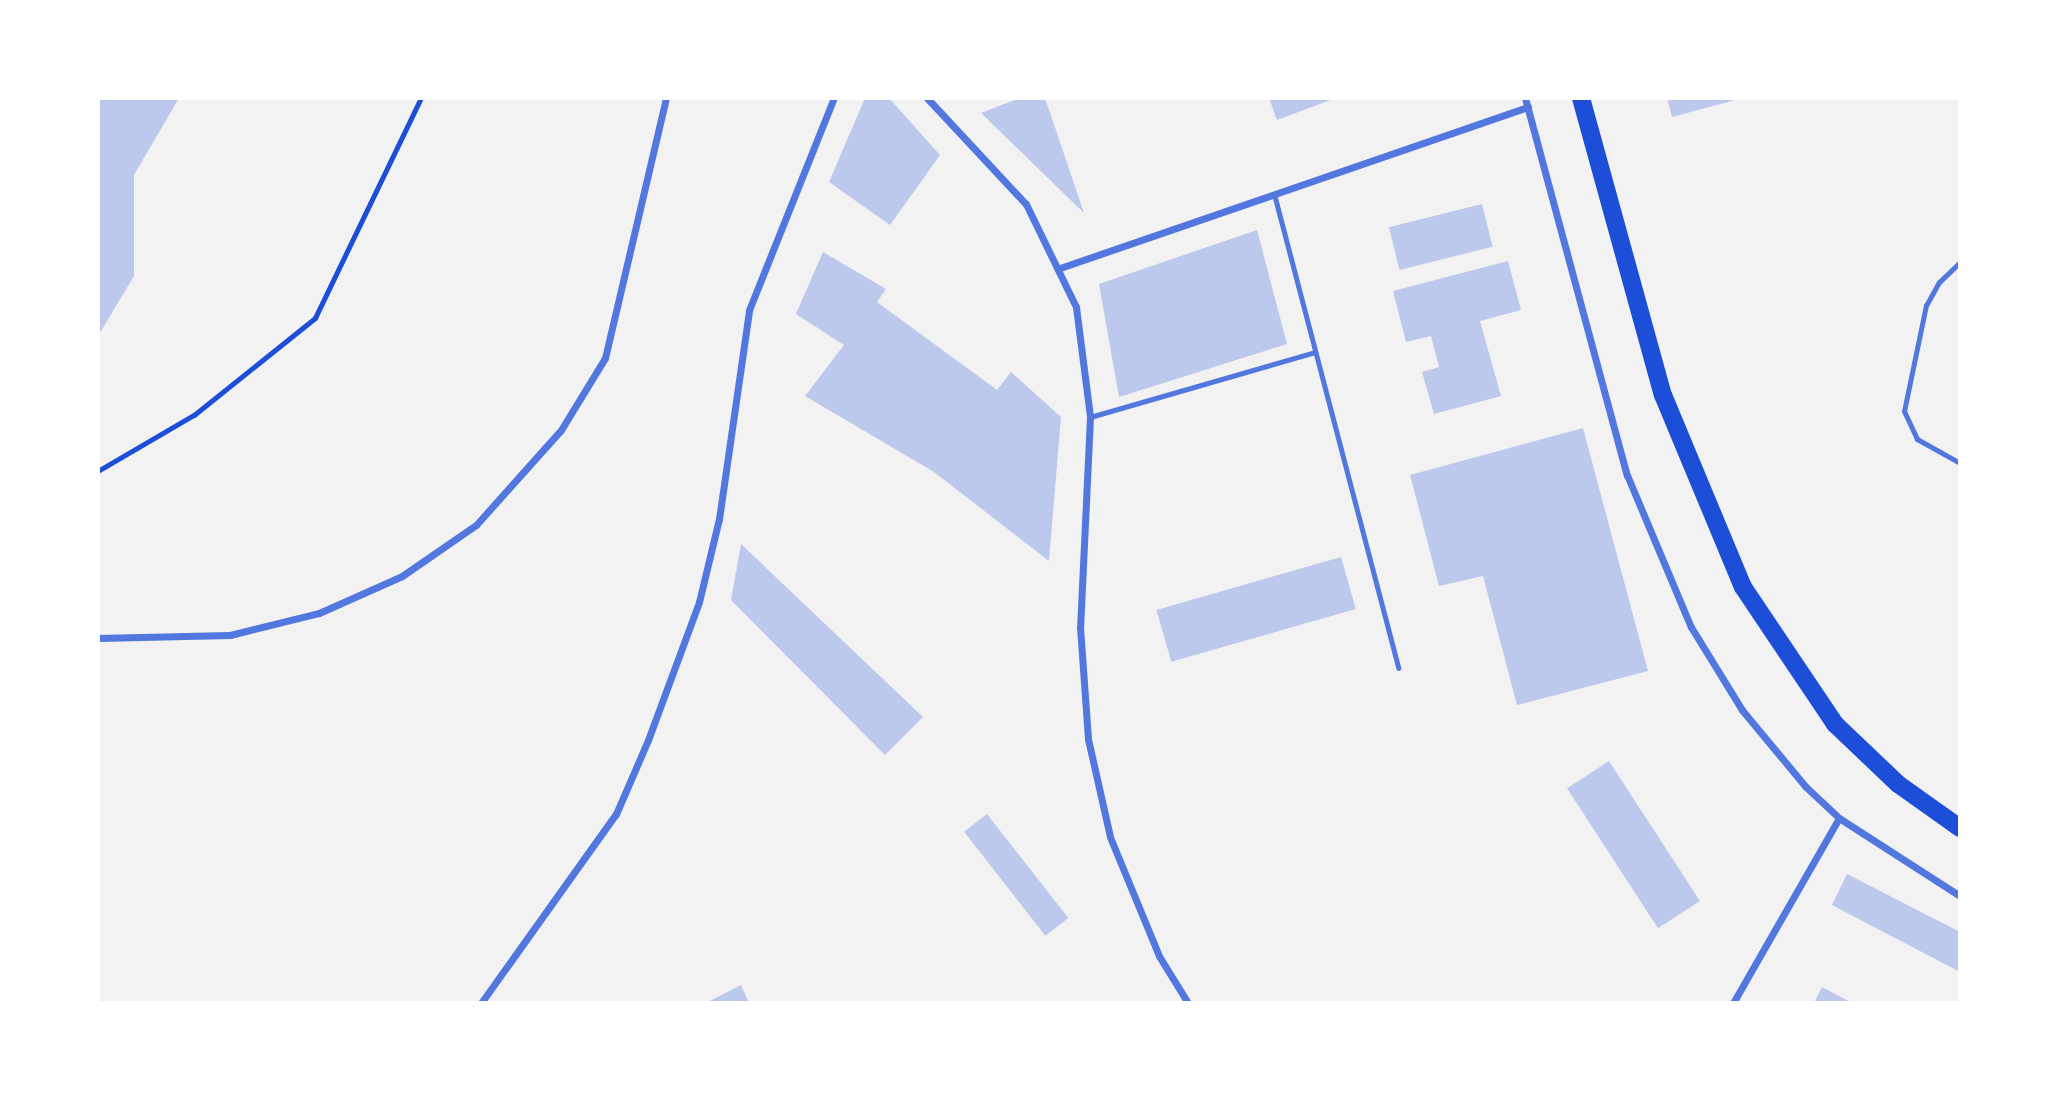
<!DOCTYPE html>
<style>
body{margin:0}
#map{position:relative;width:2058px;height:1101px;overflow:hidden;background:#f2f2f2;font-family:Raleway,sans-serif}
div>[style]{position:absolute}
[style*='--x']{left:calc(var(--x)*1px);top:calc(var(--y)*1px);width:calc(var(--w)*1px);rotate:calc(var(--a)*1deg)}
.building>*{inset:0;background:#bdc9ec;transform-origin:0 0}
.path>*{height:4.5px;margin:-2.25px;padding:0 2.25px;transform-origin:2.25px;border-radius:2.25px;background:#1d4ed8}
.service>*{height:5px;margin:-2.5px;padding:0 2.5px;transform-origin:2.5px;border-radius:2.5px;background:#5277de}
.minor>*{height:7px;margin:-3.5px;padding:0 3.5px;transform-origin:3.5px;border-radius:3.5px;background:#5277de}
.primary>*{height:18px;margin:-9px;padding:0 9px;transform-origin:9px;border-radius:9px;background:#1d4ed8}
span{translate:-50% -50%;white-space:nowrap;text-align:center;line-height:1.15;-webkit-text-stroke:7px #fff;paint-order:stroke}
.frame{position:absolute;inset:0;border:100px solid #fff;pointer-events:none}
</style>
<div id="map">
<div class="building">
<i style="clip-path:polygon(98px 98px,179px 98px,134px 175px,134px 276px,98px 336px)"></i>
<i style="clip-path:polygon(865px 98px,889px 98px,940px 155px,890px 225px,829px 182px)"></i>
<i style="clip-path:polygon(1020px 98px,1045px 98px,1084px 213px,981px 113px)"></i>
<i style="clip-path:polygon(1269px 98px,1336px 98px,1277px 120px)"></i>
<i style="clip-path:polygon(1667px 98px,1738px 98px,1739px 99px,1672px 117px)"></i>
<i style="left:1482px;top:204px;width:44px;height:96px;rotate:76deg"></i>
<i style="clip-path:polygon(1257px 230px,1287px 344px,1119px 397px,1099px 284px)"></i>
<i style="clip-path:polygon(823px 252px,886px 289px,877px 302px,997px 390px,1011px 372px,1061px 417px,1049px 561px,934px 472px,805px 396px,844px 345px,796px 314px)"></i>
<i style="clip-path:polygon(1508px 261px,1521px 310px,1480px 321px,1501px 396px,1434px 414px,1422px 372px,1439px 367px,1431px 336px,1406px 342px,1393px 291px)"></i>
<i style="clip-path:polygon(1583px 428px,1648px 671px,1517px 705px,1483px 576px,1439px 586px,1410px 475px)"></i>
<i style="clip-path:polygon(741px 544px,923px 717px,885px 755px,731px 600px)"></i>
<i style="left:1341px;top:557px;width:54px;height:192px;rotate:74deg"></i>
<i style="left:1609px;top:761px;width:167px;height:50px;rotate:57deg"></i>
<i style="left:987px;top:814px;width:132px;height:29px;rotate:52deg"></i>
<i style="clip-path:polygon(1847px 874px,1960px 932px,1960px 972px,1832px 905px)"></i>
<i style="clip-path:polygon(741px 985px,749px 1003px,706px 1003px)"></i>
<i style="clip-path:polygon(1822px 987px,1852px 1003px,1814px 1003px)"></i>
</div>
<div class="path">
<i style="--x:98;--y:471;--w:111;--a:-30.3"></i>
<i style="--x:194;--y:415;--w:155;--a:-38.7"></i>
<i style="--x:315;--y:318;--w:244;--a:-64.3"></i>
</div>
<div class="service">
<i style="--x:1274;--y:194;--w:490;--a:75.3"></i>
<i style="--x:1960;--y:262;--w:29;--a:136"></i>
<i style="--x:1939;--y:282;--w:26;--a:119"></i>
<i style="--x:1926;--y:305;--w:108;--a:101.7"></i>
<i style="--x:1904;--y:411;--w:31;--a:65"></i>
<i style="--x:1917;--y:439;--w:49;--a:29.2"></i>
<i style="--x:1090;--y:417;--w:234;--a:-16.1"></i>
</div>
<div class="minor">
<i style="--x:927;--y:98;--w:145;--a:47"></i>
<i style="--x:1026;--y:204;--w:114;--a:64.1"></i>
<i style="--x:1076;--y:307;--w:111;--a:82.7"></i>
<i style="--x:1090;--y:417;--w:210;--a:92.7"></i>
<i style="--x:1080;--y:627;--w:112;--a:85.9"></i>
<i style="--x:1088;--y:739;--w:100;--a:77.3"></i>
<i style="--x:1110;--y:837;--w:129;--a:67.6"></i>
<i style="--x:1159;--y:956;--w:55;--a:58.3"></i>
<i style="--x:1525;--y:98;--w:391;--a:74.9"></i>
<i style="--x:1627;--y:475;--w:165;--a:67.2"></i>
<i style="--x:1691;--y:627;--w:97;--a:58.4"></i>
<i style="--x:1742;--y:710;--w:100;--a:50.3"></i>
<i style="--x:1806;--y:787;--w:45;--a:43.2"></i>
<i style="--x:1839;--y:818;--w:144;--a:32.8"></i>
<i style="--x:1060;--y:268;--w:495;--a:-19"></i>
<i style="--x:98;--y:638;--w:132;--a:-1.3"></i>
<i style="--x:230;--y:635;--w:92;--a:-13.9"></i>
<i style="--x:319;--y:613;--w:91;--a:-24"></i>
<i style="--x:402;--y:576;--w:90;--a:-34.6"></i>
<i style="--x:476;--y:525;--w:127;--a:-48.2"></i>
<i style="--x:561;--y:430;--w:84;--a:-58.6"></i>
<i style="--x:605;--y:358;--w:267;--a:-76.8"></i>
<i style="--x:481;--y:1003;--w:232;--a:-54.5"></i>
<i style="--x:616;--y:814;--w:81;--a:-66.6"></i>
<i style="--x:648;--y:740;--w:147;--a:-69.7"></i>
<i style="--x:699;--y:602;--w:85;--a:-76.5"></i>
<i style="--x:719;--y:519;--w:211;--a:-81.8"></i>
<i style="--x:749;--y:310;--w:228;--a:-68.2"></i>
<i style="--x:1733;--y:1003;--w:213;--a:-60.2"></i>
</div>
<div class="primary">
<i style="--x:1581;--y:98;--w:308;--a:74.6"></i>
<i style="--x:1663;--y:395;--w:208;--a:67.4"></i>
<i style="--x:1743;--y:587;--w:165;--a:56.1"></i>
<i style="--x:1835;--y:724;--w:87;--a:43.6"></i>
<i style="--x:1898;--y:784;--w:76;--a:35.4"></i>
</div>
<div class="frame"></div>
</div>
